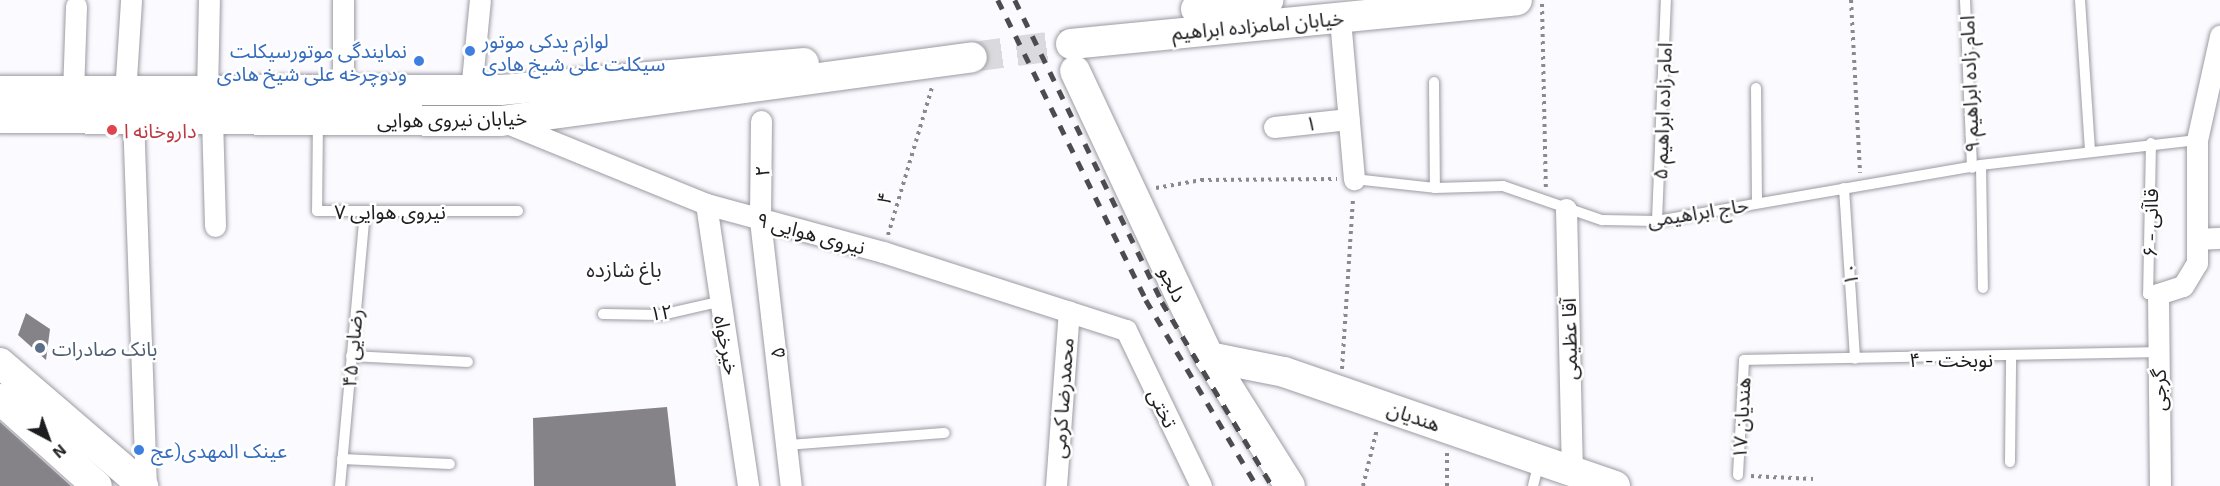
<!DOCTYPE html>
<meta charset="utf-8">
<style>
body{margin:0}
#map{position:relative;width:2220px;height:486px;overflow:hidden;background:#fbfaff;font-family:"Exo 2","Noto Sans Arabic",sans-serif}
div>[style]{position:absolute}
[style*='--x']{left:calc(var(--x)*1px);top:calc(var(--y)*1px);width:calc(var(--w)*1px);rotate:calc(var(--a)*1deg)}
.building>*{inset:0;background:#858288}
.secondary-tunnel>*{height:30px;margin-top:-15px;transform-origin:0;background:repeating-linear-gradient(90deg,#dad9dd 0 30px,transparent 0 45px)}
.path>*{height:4px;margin-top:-2px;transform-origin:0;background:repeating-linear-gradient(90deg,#8a898d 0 3px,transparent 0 7.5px)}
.roads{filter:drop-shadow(0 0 2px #9c9ba2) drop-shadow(0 0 2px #9c9ba2)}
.lane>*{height:10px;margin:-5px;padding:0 5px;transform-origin:5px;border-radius:5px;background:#fff}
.street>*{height:21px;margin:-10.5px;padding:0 10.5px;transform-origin:10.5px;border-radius:10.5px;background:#fff}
.secondary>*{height:30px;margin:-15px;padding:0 15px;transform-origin:15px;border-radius:15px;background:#fff}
.rail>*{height:4.5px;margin-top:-2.25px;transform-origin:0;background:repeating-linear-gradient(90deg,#4c4b4f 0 10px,transparent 0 20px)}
.dots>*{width:16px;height:16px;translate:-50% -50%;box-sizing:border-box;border:3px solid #fff;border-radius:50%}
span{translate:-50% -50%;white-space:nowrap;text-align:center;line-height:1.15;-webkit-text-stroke:5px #fff;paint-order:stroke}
.street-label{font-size:20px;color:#1d1c1f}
.shop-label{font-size:20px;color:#366cbe}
.left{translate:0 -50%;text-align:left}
.right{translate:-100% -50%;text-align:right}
.health-label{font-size:20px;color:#be3a42}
.service-label{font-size:20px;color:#4e5e75}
.neighbourhood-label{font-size:21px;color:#2a282e}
.north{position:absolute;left:18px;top:408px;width:60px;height:60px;-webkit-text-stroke:4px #fff;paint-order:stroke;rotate:139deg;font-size:16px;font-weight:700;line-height:24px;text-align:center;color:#1d1c1f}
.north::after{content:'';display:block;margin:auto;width:21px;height:27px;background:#1d1c1f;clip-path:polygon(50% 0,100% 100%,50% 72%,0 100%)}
</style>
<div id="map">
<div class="building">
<i style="clip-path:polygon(26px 313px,50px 329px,46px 360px,18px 335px)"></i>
<i style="clip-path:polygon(667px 407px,676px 486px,534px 486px,533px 418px)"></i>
<i style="clip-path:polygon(0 422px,71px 486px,0 486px)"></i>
</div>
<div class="secondary-tunnel">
<i style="--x:972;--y:57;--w:100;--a:-7.5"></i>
</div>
<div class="path">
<i style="--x:1851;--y:0;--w:173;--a:87"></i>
<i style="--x:1542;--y:4;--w:184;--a:88.8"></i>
<i style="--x:1156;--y:188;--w:46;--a:-10.1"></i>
<i style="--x:1201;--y:180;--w:136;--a:-0.4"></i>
<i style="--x:888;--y:235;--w:154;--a:-73.4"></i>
<i style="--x:1342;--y:369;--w:172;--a:-86.3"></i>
<i style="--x:1751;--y:476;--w:62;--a:2.8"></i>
<i style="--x:1363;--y:486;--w:59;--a:-76.2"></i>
<i style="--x:1447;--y:486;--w:34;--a:-90"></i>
</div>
<div class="roads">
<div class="lane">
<i style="--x:1965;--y:0;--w:168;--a:87.6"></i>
<i style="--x:2080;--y:0;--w:151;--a:86.2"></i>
<i style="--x:1434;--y:82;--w:106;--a:89.5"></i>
<i style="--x:1756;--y:88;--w:114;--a:89.5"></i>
<i style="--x:318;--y:120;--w:91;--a:90.6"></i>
<i style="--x:317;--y:211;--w:201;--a:0"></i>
<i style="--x:2151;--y:143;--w:151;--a:91.1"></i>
<i style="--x:2148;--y:294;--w:10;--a:0"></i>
<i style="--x:1981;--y:165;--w:123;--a:89.1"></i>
<i style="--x:1354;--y:179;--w:81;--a:6.3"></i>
<i style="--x:1435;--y:188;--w:68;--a:-1.7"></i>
<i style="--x:1503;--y:186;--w:105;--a:19"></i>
<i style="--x:1602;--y:220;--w:55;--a:1"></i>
<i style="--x:1657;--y:221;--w:329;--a:-9.8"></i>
<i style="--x:1981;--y:165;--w:217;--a:-6.6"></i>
<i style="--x:1844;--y:188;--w:171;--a:86.3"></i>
<i style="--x:1657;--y:221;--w:221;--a:-87.7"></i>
<i style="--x:603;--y:314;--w:58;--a:1"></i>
<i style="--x:661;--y:315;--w:58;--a:-12.8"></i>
<i style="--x:351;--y:356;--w:117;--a:2.9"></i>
<i style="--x:788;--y:445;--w:157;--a:-4.4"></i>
<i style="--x:342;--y:459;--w:108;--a:2.7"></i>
<i style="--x:2010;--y:462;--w:104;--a:-89.4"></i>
<i style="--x:1738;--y:475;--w:115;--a:-87"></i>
<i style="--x:1744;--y:360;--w:414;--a:-1.1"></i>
<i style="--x:340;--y:486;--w:276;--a:-84.8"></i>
<i style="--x:1533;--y:486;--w:25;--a:-76"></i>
</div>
<div class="street">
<i style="--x:1340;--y:19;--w:161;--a:85"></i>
<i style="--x:471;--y:91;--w:91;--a:-84.4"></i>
<i style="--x:343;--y:92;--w:92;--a:-90"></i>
<i style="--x:73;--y:93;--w:87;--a:-88"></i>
<i style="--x:207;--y:93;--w:93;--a:-88.8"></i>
<i style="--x:125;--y:94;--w:94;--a:-86.3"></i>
<i style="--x:133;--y:116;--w:370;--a:88"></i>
<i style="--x:212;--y:117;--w:109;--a:88.4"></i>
<i style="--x:502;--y:121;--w:220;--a:22.1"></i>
<i style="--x:706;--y:204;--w:183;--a:15.2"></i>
<i style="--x:883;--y:252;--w:255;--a:17.8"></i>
<i style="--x:1126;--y:330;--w:173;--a:64.3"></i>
<i style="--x:761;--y:121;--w:99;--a:90.6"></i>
<i style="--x:760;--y:220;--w:268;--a:83.4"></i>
<i style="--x:1274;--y:127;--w:75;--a:-6.1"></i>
<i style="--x:706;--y:204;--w:285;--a:81.5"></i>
<i style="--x:1566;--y:209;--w:260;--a:88.7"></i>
<i style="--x:2199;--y:239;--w:21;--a:-3"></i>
<i style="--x:1056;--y:486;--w:175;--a:-85.8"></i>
<i style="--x:2160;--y:486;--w:192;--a:-90.6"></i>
<i style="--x:2158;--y:294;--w:26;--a:-18"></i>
<i style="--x:2183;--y:286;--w:27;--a:-59"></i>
<i style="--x:2197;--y:263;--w:123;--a:-90"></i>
<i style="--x:2197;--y:140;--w:107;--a:-77.5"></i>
</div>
<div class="secondary">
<i style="--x:1196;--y:9;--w:73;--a:-7.1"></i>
<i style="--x:1071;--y:44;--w:448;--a:-5.6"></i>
<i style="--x:1075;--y:71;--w:316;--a:64.9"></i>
<i style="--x:1209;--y:357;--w:152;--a:57.9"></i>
<i style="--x:0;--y:91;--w:501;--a:-0.11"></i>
<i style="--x:501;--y:90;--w:304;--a:-5.1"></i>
<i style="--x:0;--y:118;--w:501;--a:0.34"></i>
<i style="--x:501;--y:121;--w:475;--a:-7.7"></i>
<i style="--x:1209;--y:357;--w:76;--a:11.3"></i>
<i style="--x:1284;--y:372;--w:350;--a:19"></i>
<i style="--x:0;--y:363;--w:189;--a:40.7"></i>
<i style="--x:0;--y:399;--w:130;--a:41.9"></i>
</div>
</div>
<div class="rail">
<i style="--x:998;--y:0;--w:335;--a:63.7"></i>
<i style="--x:1146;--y:300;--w:217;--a:59.2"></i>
<i style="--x:1015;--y:0;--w:336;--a:64"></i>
<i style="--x:1162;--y:302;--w:214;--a:59.1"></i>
</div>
<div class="dots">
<i style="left:470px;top:51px;background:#3f7fe0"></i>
<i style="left:419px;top:61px;background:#3f7fe0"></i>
<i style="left:112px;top:130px;background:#e0444e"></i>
<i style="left:40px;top:348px;background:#5c6f8a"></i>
<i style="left:139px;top:450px;background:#3f7fe0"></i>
</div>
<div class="street-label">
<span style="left:1258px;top:25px;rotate:-5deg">خیابان امامزاده ابراهیم</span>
<span style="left:1969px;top:84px;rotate:-92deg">امام زاده ابراهيم ۹</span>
<span style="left:1662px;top:111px;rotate:-88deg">امام زاده ابراهیم ۵</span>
<span style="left:452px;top:119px;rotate:-1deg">خیابان نیروی هوایی</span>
<span style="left:1311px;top:123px;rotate:-6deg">۱</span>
<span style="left:761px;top:171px;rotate:-90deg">۲</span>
<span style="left:884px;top:198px;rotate:-73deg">۴</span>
<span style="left:390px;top:211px">نیروی هوایی ۷</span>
<span style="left:1698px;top:212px;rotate:-9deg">حاج ابراهیمی</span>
<span style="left:2150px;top:223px;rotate:-89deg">۶ - قاآنی</span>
<span style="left:811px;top:233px;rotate:15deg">نیروی هوایی ۹</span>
<span style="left:1850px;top:274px;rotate:-94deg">۱۰</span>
<span style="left:1173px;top:284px;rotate:64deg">دلجو</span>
<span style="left:661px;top:312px;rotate:-6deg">۱۲</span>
<span style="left:1569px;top:339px;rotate:-91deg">آقا عظیمی</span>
<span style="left:727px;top:345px;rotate:79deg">خیرخواه</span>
<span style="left:352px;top:348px;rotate:-85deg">رضایی ۴۵</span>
<span style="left:777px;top:353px;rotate:-97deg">۵</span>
<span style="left:1951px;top:359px">۴ - نوبخت</span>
<span style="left:2158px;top:390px;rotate:-90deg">گرجی</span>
<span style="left:1062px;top:398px;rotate:-86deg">محمدرضا کرمی</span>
<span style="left:1163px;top:408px;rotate:64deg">تختی</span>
<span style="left:1414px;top:416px;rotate:19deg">هندیان</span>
<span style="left:1741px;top:418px;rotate:-87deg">هندیان ۱۷</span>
</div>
<div class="shop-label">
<span class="left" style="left:482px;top:52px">لوازم یدکی موتور<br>سیکلت علی شیخ هادی</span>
<span class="right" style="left:407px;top:62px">نمایندگی موتورسیکلت<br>ودوچرخه علی شیخ هادی</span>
<span class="left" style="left:151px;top:450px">عینک المهدی(عج</span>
</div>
<div class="health-label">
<span class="left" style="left:124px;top:130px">داروخانه ا</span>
</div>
<div class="service-label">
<span class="left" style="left:52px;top:348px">بانک صادرات</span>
</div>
<div class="neighbourhood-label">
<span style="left:624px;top:269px">باغ شازده</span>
</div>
<div class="north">N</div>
</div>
